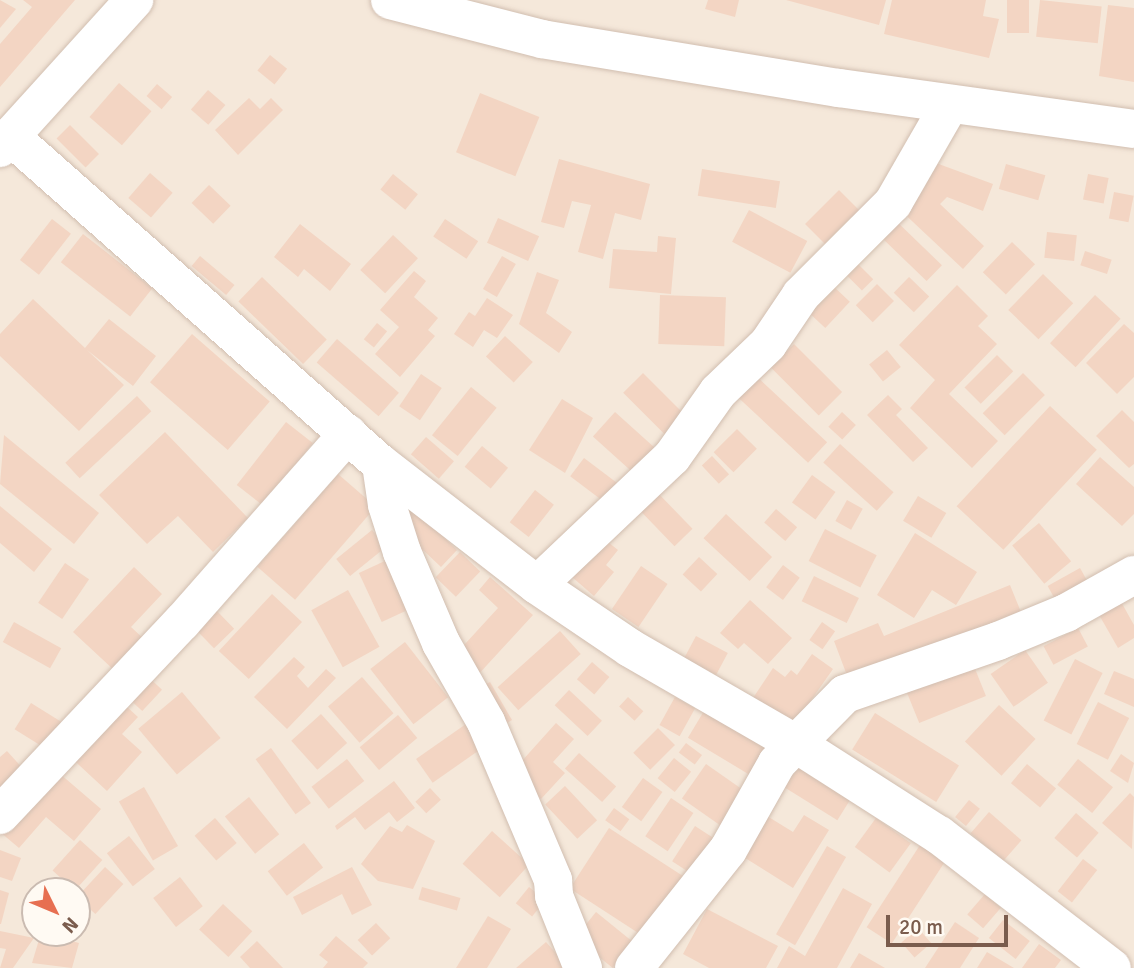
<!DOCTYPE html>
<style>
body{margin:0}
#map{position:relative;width:1134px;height:968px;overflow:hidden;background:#fdf6ec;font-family:Signika,sans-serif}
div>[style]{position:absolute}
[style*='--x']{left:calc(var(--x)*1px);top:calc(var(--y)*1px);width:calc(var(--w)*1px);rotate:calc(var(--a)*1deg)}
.residential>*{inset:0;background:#f5e8da}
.building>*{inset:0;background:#f3d5c3;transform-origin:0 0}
.roads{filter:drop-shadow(0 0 2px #d1beb0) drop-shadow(0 0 2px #d1beb0)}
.minor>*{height:38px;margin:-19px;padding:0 19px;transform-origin:19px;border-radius:19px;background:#fff}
span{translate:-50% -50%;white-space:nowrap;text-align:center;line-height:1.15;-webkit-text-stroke:5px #fffaf3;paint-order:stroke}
.north{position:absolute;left:21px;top:877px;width:70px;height:70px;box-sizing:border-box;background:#fffaf3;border:2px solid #cabbb1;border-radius:50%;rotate:133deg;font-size:19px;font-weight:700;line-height:28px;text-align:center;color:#7a5c4d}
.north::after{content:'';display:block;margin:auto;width:24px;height:32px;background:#e76f51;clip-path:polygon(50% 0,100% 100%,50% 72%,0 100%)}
.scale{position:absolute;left:886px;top:915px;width:122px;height:32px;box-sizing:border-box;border:4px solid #7a5c4d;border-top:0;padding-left:9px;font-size:21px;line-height:24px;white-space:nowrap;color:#7a5c4d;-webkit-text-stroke:5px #fffaf3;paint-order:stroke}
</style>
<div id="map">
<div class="residential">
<i style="clip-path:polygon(evenodd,0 0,1134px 0,1134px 968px,0 968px,0 0,35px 891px,77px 891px,77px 933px,35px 933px,35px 891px)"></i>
</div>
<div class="building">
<i style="clip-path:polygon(0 0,16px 9px,0 28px)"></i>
<i style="clip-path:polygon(23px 0,75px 0,0 87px,0 44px,32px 7px)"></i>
<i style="clip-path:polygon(708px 0,739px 0,735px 17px,705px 9px)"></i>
<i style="clip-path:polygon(786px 0,886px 0,879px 25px)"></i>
<i style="clip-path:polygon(892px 0,986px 0,983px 16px,999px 19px,989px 58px,884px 34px)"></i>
<i style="left:1007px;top:0;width:22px;height:33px"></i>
<i style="left:1040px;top:0;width:62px;height:37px;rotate:6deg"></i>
<i style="clip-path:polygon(1108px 5px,1134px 8px,1134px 82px,1099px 76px)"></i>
<i style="left:270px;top:55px;width:22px;height:20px;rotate:39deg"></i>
<i style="left:119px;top:83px;width:43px;height:45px;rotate:41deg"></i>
<i style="left:157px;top:84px;width:20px;height:16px;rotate:41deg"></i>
<i style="left:208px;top:90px;width:23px;height:26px;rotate:41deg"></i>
<i style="left:480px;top:93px;width:64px;height:64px;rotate:22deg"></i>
<i style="clip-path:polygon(249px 98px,260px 109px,271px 98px,283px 110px,238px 155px,215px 130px)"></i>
<i style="left:70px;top:125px;width:41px;height:19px;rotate:45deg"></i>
<i style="clip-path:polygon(559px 159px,650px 184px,641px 220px,615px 213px,603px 259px,578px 252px,591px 205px,572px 201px,564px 228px,541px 222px)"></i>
<i style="clip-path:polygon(936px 163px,993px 184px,983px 211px,947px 197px,940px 204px,984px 246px,963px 269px,896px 206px)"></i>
<i style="left:1006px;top:164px;width:41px;height:26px;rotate:16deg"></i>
<i style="left:702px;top:169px;width:79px;height:27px;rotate:9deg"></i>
<i style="left:150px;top:173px;width:30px;height:33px;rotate:41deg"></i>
<i style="left:393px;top:174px;width:32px;height:20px;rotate:39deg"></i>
<i style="left:1088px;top:174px;width:21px;height:26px;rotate:11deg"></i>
<i style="left:209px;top:185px;width:30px;height:25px;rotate:44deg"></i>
<i style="left:839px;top:190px;width:34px;height:48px;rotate:45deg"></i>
<i style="left:1114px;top:192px;width:20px;height:27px;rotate:11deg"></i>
<i style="left:749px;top:210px;width:66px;height:36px;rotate:28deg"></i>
<i style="left:498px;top:218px;width:45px;height:27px;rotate:24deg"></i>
<i style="left:893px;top:218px;width:68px;height:22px;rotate:44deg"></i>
<i style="left:52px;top:219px;width:24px;height:52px;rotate:38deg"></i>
<i style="left:445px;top:219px;width:40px;height:21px;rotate:34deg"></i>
<i style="clip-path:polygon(300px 224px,351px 264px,330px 291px,304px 269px,298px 277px,274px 257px)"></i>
<i style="left:1047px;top:232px;width:30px;height:26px;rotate:6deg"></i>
<i style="left:83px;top:234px;width:88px;height:36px;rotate:38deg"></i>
<i style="left:393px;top:235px;width:34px;height:48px;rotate:43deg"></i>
<i style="clip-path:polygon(658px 236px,676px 238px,671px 294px,609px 288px,613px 249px,657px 252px)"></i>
<i style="left:1012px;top:242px;width:32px;height:42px;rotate:44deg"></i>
<i style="left:1085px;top:251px;width:28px;height:15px;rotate:18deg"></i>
<i style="left:200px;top:256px;width:45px;height:13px;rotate:40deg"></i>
<i style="left:502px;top:256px;width:16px;height:38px;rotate:30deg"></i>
<i style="left:857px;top:263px;width:23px;height:16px;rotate:45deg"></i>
<i style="clip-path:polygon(414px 271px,426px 281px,414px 297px,438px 318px,428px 330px,435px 336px,400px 377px,375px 354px,399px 327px,380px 310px)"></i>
<i style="clip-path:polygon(537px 272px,559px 280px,546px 313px,572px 332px,559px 353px,519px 324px)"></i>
<i style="left:1043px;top:274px;width:42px;height:50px;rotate:44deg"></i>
<i style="left:262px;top:277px;width:90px;height:34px;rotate:44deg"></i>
<i style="left:909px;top:277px;width:28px;height:22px;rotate:44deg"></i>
<i style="left:877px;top:284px;width:24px;height:30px;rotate:45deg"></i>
<i style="clip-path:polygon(957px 285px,988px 316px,978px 326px,997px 344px,949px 394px,998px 441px,972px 468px,910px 408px,935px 380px,899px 345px)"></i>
<i style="left:833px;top:286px;width:23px;height:36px;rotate:43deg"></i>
<i style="left:660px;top:295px;width:66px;height:49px;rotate:2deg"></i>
<i style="left:1095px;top:295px;width:35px;height:66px;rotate:43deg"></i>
<i style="clip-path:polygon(487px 298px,513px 315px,497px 338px,484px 330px,473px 347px,454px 334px,469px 312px,475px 316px)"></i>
<i style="clip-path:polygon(33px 299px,85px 348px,109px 319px,156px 356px,133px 386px,87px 350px,124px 385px,79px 431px,0 356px,0 334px)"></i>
<i style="left:377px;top:323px;width:13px;height:21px;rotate:39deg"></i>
<i style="clip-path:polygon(1124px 324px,1134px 333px,1134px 377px,1117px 394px,1086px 363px)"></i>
<i style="left:192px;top:334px;width:103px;height:64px;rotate:41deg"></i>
<i style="left:505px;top:336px;width:38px;height:28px;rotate:43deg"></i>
<i style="left:337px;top:339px;width:82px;height:31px;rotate:41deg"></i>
<i style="left:794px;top:344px;width:68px;height:33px;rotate:45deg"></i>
<i style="left:887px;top:350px;width:22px;height:23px;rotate:51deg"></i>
<i style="left:997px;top:355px;width:23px;height:46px;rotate:45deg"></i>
<i style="left:643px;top:373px;width:64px;height:28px;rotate:45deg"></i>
<i style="left:1023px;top:373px;width:31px;height:57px;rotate:45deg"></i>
<i style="left:421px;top:374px;width:25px;height:39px;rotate:34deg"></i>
<i style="left:754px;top:374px;width:100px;height:28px;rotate:43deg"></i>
<i style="left:471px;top:387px;width:33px;height:62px;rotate:39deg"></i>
<i style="clip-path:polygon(888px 395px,902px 409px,896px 415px,928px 448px,913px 462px,867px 415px)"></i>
<i style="left:137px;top:396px;width:21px;height:98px;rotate:47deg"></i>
<i style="clip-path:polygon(562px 399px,593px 418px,565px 473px,529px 450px)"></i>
<i style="left:1050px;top:406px;width:64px;height:137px;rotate:43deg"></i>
<i style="clip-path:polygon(1122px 410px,1134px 422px,1134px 464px,1129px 468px,1096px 436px)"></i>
<i style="left:615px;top:412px;width:59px;height:33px;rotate:42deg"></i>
<i style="left:842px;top:412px;width:19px;height:20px;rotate:43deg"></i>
<i style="left:286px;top:422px;width:34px;height:80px;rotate:38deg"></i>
<i style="left:737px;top:429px;width:28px;height:33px;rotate:45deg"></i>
<i style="clip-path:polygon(165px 432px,248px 518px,213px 552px,178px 516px,147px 544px,99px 495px)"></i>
<i style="clip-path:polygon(4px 435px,99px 513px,74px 544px,0 484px)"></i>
<i style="left:426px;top:437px;width:37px;height:23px;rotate:41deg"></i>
<i style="left:840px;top:444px;width:72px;height:25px;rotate:42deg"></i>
<i style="left:482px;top:446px;width:34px;height:27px;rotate:40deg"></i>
<i style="left:712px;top:456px;width:25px;height:14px;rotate:47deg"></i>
<i style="clip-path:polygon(1100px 457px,1134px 487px,1134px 514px,1122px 526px,1076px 484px)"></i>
<i style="left:584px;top:458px;width:44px;height:23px;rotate:37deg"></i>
<i style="left:338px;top:474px;width:50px;height:123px;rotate:41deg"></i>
<i style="left:812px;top:475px;width:29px;height:34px;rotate:36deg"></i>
<i style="left:535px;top:490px;width:24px;height:41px;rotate:38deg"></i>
<i style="left:655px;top:490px;width:54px;height:25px;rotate:46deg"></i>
<i style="left:918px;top:496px;width:33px;height:29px;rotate:31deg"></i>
<i style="left:847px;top:500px;width:18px;height:24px;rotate:29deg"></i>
<i style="clip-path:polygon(0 506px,52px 549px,34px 572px,0 543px)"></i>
<i style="clip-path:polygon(413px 507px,457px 550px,441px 567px,423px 550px,411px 562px,398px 524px)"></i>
<i style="left:776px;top:509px;width:28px;height:18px;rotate:41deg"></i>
<i style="left:726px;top:514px;width:63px;height:33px;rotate:43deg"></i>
<i style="left:1039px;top:523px;width:50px;height:35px;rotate:50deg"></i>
<i style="left:825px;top:529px;width:58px;height:36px;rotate:27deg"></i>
<i style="left:372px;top:530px;width:22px;height:46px;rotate:51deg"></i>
<i style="clip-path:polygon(915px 533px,977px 572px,956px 605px,932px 590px,914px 618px,877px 595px)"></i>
<i style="clip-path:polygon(603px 538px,618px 550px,606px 565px,614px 572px,594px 596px,572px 577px)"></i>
<i style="left:460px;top:552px;width:28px;height:35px;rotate:44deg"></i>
<i style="left:699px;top:557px;width:25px;height:24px;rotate:43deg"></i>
<i style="left:387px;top:560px;width:54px;height:31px;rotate:65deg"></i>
<i style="left:65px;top:563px;width:29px;height:48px;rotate:34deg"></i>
<i style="left:783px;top:565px;width:21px;height:28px;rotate:37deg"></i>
<i style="left:641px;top:566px;width:32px;height:52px;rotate:34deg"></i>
<i style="clip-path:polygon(134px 567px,162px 594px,131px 627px,145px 640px,115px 671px,73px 632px)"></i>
<i style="left:1080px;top:568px;width:21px;height:37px;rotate:61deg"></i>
<i style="left:814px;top:576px;width:50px;height:28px;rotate:26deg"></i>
<i style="clip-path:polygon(490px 577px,533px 615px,476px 677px,454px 656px,498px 608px,479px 590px)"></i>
<i style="clip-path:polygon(1010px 585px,1023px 617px,851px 686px,834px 641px,878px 623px,884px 636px)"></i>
<i style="left:348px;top:590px;width:65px;height:42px;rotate:61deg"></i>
<i style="left:272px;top:594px;width:41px;height:78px;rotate:43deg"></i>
<i style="clip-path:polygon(750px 600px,792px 638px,768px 664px,744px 643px,738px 649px,720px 633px)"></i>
<i style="clip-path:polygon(1120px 600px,1134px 625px,1134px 638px,1118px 648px,1098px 613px)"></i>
<i style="left:214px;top:608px;width:29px;height:28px;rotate:46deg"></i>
<i style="left:14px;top:622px;width:54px;height:23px;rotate:29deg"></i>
<i style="left:822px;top:622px;width:16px;height:22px;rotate:35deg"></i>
<i style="left:1078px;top:628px;width:21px;height:39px;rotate:62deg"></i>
<i style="left:560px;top:631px;width:31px;height:84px;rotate:48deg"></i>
<i style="left:696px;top:636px;width:36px;height:25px;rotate:28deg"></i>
<i style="left:405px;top:642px;width:70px;height:44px;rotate:52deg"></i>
<i style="left:1025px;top:650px;width:40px;height:42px;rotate:55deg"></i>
<i style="clip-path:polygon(812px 654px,833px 669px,793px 726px,753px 698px,773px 668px,785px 677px,791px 670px,797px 675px)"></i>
<i style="clip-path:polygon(294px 657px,305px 667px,297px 676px,308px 688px,326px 669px,336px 678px,287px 729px,254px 697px)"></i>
<i style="left:971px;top:659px;width:40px;height:72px;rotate:68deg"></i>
<i style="left:1075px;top:659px;width:31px;height:69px;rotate:27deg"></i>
<i style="left:592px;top:662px;width:23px;height:23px;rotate:41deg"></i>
<i style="clip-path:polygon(1114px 671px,1134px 679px,1134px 707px,1104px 694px)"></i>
<i style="left:143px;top:672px;width:26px;height:29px;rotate:43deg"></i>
<i style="left:362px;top:677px;width:48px;height:45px;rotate:49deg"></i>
<i style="left:490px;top:682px;width:44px;height:20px;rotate:60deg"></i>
<i style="left:569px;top:690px;width:45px;height:21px;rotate:43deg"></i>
<i style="left:182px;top:692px;width:60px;height:57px;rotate:50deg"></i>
<i style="clip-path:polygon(116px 697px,138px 717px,122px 734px,142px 752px,107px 791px,65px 752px)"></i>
<i style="left:628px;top:697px;width:21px;height:13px;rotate:43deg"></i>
<i style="left:675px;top:697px;width:23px;height:32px;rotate:29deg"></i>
<i style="left:1098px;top:702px;width:35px;height:47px;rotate:27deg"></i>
<i style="left:31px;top:703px;width:36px;height:31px;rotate:32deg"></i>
<i style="left:999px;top:705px;width:50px;height:50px;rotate:43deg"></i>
<i style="left:707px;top:706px;width:81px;height:37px;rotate:31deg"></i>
<i style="left:875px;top:713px;width:99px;height:43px;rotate:32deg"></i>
<i style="left:321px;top:714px;width:39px;height:40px;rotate:48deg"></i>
<i style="left:398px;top:715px;width:30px;height:50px;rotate:50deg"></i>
<i style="clip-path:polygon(556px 723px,574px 739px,553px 762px,565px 773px,541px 799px,512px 772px)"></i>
<i style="left:466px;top:724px;width:29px;height:61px;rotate:55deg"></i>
<i style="left:658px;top:728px;width:24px;height:35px;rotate:45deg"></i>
<i style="left:686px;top:743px;width:20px;height:12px;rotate:37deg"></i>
<i style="left:271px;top:748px;width:68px;height:19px;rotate:54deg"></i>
<i style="clip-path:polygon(7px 751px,26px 772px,0 797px,0 757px)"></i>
<i style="left:579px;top:753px;width:50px;height:21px;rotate:42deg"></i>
<i style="clip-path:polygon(1121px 754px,1134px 763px,1128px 783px,1110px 771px)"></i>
<i style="left:674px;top:758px;width:22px;height:26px;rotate:39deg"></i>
<i style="left:347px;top:759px;width:28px;height:45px;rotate:52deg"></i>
<i style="left:792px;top:759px;width:71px;height:28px;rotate:32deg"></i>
<i style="left:1078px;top:759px;width:45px;height:33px;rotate:39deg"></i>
<i style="left:706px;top:764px;width:51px;height:42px;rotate:35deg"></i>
<i style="left:1027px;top:764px;width:38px;height:25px;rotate:40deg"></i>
<i style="clip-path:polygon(52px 767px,101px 809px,74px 841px,46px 817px,19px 848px,0 832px)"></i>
<i style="left:643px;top:778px;width:24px;height:36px;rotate:36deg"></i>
<i style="clip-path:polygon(394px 781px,415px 808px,397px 822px,389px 812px,365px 830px,355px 817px,337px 830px,335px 826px)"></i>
<i style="left:565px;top:786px;width:47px;height:27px;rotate:47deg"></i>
<i style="left:144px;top:787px;width:68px;height:29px;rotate:60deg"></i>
<i style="left:430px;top:788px;width:16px;height:20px;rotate:47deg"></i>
<i style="clip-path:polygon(1130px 793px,1134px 797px,1132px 849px,1102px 823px)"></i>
<i style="left:249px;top:797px;width:48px;height:31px;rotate:51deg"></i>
<i style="left:671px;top:798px;width:27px;height:46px;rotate:34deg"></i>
<i style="left:969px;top:800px;width:14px;height:22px;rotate:39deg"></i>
<i style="left:614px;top:808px;width:19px;height:15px;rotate:36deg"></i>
<i style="left:989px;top:812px;width:43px;height:28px;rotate:41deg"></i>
<i style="left:1076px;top:813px;width:30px;height:33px;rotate:41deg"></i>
<i style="clip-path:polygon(804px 815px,829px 830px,793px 888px,742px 856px,767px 816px,793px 832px)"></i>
<i style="left:215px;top:818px;width:33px;height:27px;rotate:49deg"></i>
<i style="left:876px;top:818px;width:43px;height:36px;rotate:36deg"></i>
<i style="clip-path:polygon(407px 825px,435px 841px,413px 889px,378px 881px,361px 864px,390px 826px,402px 832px)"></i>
<i style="left:695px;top:826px;width:27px;height:42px;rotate:33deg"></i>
<i style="left:609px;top:828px;width:95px;height:72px;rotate:33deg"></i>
<i style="left:492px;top:831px;width:50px;height:44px;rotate:42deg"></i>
<i style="left:129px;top:836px;width:42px;height:28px;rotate:52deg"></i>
<i style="left:80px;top:840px;width:30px;height:41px;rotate:42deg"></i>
<i style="left:304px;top:843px;width:31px;height:46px;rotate:52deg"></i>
<i style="left:920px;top:845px;width:30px;height:98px;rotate:33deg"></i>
<i style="left:827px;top:846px;width:22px;height:102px;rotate:30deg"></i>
<i style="clip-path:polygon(0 850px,21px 858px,12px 881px,0 877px)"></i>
<i style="left:1083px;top:859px;width:18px;height:41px;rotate:38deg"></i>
<i style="left:105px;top:867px;width:25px;height:41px;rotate:43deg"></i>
<i style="clip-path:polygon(352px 867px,372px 905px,352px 915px,342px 894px,302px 915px,293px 897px)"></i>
<i style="left:180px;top:877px;width:37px;height:34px;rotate:52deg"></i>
<i style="left:422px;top:887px;width:40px;height:13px;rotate:16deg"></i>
<i style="left:529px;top:887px;width:21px;height:21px;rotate:39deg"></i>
<i style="clip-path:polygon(843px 888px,872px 904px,837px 968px,777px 968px,789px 946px,805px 956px)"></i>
<i style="clip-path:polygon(0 890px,9px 893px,1px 924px,0 924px)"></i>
<i style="left:985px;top:894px;width:21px;height:27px;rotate:41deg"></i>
<i style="left:223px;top:904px;width:40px;height:35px;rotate:43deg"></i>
<i style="clip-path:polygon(707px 909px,778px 946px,766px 968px,709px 968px,683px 954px)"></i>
<i style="left:596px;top:912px;width:48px;height:33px;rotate:39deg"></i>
<i style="clip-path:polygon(488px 916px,511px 929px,487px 968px,456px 968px)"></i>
<i style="left:1003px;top:920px;width:34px;height:23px;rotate:38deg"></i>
<i style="clip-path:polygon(955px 922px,979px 938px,960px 968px,925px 968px)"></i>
<i style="left:376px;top:923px;width:21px;height:25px;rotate:47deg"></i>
<i style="left:918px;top:928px;width:20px;height:22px;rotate:49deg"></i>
<i style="clip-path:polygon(0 931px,34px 938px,13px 968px,0 968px,6px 949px,0 948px)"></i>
<i style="clip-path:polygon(41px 933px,79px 943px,72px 968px,32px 963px)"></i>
<i style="clip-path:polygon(336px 936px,368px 963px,363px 968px,323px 968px,328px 962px,319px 955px)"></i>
<i style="clip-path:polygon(257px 941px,283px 968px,250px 968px,240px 957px)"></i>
<i style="clip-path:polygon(546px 942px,569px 968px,516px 968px)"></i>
<i style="clip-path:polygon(1039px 944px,1061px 960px,1055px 968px,1022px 968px)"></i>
<i style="clip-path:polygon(987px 952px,1014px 968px,977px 968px)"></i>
<i style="clip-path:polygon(859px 953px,885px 968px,850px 968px)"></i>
</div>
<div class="roads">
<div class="minor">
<i style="--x:390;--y:0;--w:157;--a:14.4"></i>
<i style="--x:542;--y:39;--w:301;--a:9.4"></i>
<i style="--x:839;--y:88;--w:298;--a:7.9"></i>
<i style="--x:10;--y:136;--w:495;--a:41.5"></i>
<i style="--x:381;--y:464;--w:197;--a:37.8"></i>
<i style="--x:537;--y:585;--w:112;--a:34.1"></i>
<i style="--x:630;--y:648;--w:194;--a:30"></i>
<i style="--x:798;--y:745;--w:167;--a:32.6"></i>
<i style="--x:939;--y:835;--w:218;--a:37.6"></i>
<i style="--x:0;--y:148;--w:200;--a:-47.8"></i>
<i style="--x:381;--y:464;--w:41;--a:81.7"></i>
<i style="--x:387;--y:505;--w:49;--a:72.3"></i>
<i style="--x:402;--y:552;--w:99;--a:66.8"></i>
<i style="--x:441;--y:643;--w:91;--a:60.3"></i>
<i style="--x:486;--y:722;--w:172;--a:67"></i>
<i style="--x:553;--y:880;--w:16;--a:86"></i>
<i style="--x:554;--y:896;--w:78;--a:68.1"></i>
<i style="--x:537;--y:585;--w:186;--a:-43.5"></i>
<i style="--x:672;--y:457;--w:80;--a:-54.7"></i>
<i style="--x:718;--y:392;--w:69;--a:-43.8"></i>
<i style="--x:768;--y:344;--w:59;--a:-56"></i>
<i style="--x:801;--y:295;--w:130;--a:-45"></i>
<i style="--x:893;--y:203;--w:114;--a:-60.1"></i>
<i style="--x:0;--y:815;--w:265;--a:-46.7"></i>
<i style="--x:182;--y:622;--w:251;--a:-48.6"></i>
<i style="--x:634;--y:968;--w:151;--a:-51.5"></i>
<i style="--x:728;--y:850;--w:100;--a:-60.6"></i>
<i style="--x:777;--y:763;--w:97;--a:-45.4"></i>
<i style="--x:845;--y:694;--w:162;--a:-19.1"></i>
<i style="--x:998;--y:641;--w:74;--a:-22.4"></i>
<i style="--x:1066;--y:613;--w:78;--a:-29.2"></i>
</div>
</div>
<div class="north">N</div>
<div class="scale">20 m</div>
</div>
